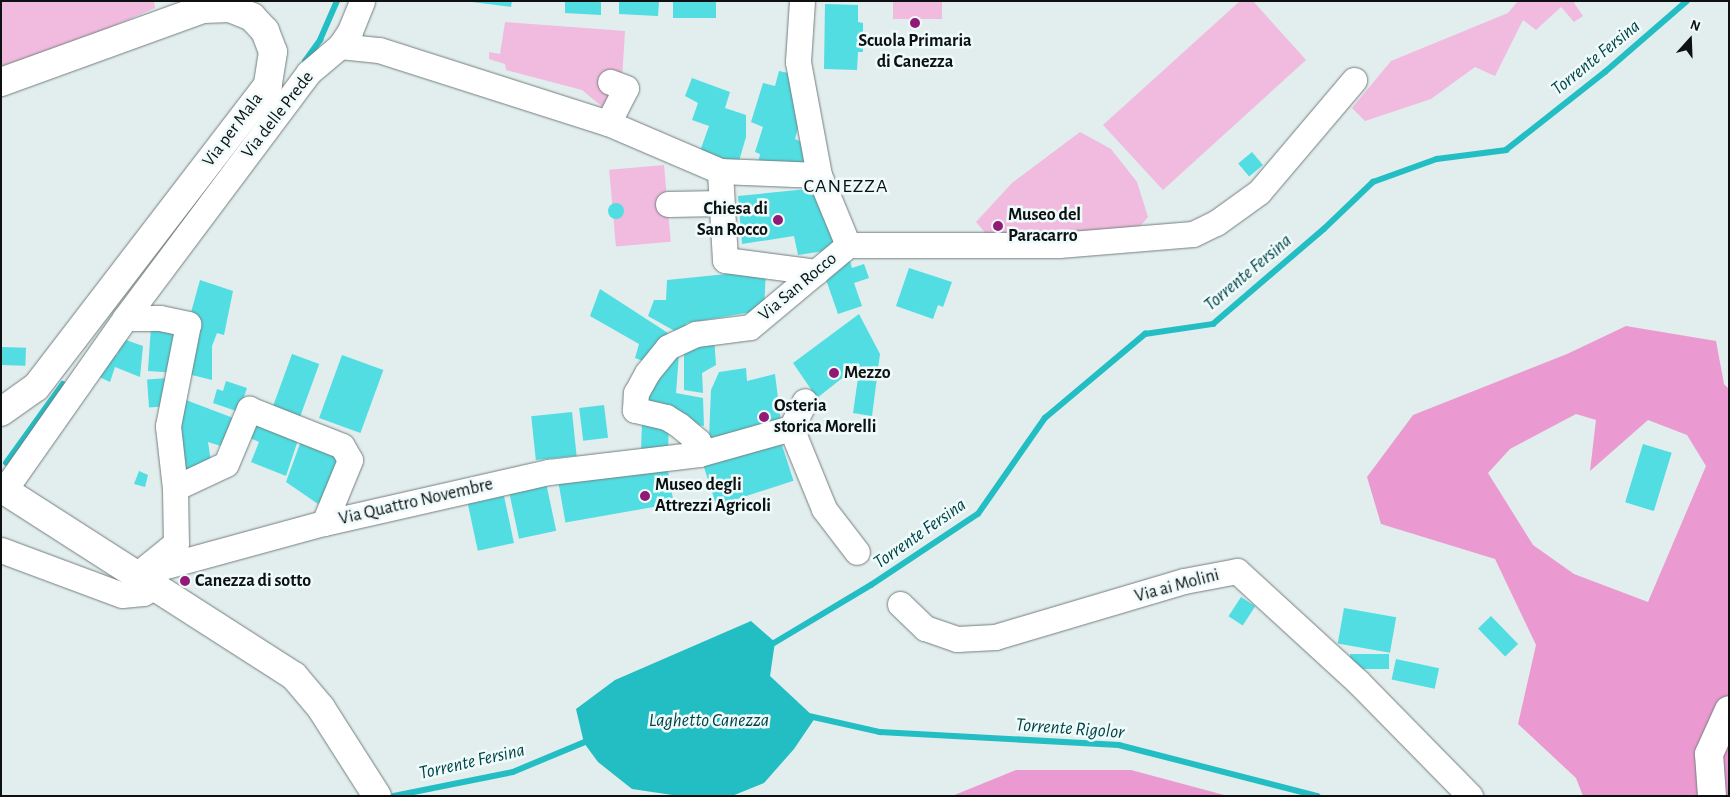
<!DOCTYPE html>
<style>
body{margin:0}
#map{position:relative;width:1730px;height:797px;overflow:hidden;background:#e2eded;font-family:"Alegreya Sans",sans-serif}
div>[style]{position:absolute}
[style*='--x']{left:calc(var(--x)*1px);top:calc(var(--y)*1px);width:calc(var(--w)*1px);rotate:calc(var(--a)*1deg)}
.green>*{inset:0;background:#f0bbde;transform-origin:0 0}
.forest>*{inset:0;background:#eb9ad1}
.water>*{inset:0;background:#22bec3}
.stream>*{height:5.5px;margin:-2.75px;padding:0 2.75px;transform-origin:2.75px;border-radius:2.75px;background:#22bec3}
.building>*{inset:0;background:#51dde2;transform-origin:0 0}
.round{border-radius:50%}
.roads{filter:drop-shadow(0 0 1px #747e7e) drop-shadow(0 0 1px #747e7e)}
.minor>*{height:25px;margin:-12.5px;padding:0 12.5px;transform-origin:12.5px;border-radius:12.5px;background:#fff}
.major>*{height:28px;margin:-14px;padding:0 14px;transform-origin:14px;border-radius:14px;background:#fff}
.dots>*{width:14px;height:14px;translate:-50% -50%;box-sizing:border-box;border:2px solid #effafb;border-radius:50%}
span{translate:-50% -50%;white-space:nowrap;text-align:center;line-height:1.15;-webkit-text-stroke:5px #effafb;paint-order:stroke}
.poi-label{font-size:18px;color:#0d1111;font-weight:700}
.right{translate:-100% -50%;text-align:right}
.left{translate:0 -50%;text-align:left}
.street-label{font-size:18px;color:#0d1111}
.water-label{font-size:19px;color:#004345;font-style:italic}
.quarter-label{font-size:20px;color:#0d1111;letter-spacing:1px}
.frame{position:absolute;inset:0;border:2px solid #0d1111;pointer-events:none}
.north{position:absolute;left:1665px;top:15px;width:50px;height:50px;-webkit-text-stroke:4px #effafb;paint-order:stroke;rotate:20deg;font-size:14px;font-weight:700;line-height:20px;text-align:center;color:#0d1111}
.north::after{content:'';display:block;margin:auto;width:18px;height:22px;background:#0d1111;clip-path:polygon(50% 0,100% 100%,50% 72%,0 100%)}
</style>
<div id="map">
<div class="green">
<i style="clip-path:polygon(1px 1px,154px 1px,155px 8px,65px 47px,1px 66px)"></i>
<i style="left:893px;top:1px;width:49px;height:18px"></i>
<i style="clip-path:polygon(1240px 1px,1253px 1px,1306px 60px,1163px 190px,1103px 125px)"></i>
<i style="clip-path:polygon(1518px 1px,1576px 1px,1574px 3px,1583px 16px,1574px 22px,1561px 7px,1536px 30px,1523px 20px,1495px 76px,1475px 67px,1431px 99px,1365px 121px,1352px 108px,1391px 61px,1508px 13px)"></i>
<i style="clip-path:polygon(505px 22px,625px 31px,622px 79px,605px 109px,582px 90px,506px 70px,505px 64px,489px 59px,489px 52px,500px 54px)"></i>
<i style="clip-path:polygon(1080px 132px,1111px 149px,1137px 182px,1148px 217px,1137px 230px,989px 237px,976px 222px,1012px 183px)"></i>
<i style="left:664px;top:165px;width:77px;height:55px;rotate:85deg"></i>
</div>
<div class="forest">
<i style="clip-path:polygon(evenodd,1626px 326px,1716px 341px,1724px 384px,1729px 389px,1729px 796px,1583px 796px,1576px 778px,1518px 724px,1536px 645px,1495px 559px,1381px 524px,1367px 477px,1413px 415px,1567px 354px,1626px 326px,1576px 414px,1596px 420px,1590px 471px,1648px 420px,1687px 435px,1706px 466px,1648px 602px,1574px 574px,1533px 545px,1488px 473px,1510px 449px,1576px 414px)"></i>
<i style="clip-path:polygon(1016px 770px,1131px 770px,1228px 796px,952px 796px)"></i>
</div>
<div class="water">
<i style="clip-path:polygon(751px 621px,775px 642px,770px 676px,815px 718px,794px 749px,764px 783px,732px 796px,679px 796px,632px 789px,598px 762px,584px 743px,576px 709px,615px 680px)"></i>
</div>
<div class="stream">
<i style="--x:305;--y:61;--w:26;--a:-54"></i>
<i style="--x:320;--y:40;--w:43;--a:-66.4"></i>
<i style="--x:6;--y:463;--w:97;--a:-54.2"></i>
<i style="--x:769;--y:646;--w:119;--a:-30.9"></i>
<i style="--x:871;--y:585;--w:128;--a:-33.6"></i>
<i style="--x:978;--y:514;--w:117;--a:-55.1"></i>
<i style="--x:1045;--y:418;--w:131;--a:-40"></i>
<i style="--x:1145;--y:334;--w:69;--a:-8.4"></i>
<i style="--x:1213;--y:324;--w:146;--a:-40.6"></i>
<i style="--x:1324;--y:229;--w:68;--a:-43.8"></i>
<i style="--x:1373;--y:182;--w:68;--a:-19.8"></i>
<i style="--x:1437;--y:159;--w:70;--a:-7.4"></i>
<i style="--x:1506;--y:150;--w:126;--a:-38.2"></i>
<i style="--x:1605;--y:72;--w:108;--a:-40.9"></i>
<i style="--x:809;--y:716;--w:73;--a:12.7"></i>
<i style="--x:880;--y:732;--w:239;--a:3.1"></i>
<i style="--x:1119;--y:745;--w:205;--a:14.4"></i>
<i style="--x:394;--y:796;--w:121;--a:-11.4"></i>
<i style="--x:513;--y:772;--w:83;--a:-22.6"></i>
</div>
<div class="building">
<i style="clip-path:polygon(464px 1px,512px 1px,511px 7px)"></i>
<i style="clip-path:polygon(565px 1px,601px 1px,601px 15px,565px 13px)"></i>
<i style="clip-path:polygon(619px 1px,659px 1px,658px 16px,619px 14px)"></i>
<i style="left:673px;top:1px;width:43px;height:17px"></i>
<i style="clip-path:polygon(825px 4px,858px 5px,858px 22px,863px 23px,863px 52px,858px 52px,857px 70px,824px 69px)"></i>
<i style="clip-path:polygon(779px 71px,797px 75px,800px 121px,795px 139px,809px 145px,812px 169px,757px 169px,760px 154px,755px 152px,763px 127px,751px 122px,763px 83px,775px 86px)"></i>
<i style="clip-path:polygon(692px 78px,730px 92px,725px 108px,746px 115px,746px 137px,737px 168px,699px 154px,709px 126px,692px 120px,698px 103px,685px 96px)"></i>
<i style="left:1252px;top:152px;width:17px;height:18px;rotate:50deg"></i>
<i style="clip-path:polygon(808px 189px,810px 195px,819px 193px,837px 236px,831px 250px,798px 255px,794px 236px,742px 244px,738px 196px)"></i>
<i class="round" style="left:608px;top:203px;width:16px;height:16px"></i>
<i style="clip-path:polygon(850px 261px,852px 268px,864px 264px,869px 278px,854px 283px,862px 306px,838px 314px,823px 271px)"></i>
<i style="clip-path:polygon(909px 268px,952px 282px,943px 307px,938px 305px,933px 319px,896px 306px)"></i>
<i style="clip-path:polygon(766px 270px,764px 310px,687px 323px,680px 334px,648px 316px,654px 300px,666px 300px,667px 280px)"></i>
<i style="clip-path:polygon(200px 280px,233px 291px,224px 335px,217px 333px,212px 346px,212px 380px,184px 373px,190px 316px)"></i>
<i style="clip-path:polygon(600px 289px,668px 333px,651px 364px,635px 358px,639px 344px,590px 316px)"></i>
<i style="clip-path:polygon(859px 314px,880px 354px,872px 416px,853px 413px,860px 364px,817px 398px,793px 363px)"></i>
<i style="left:151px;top:327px;width:32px;height:44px;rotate:4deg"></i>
<i style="clip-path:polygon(714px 336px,716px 365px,702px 373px,703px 393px,684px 390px,684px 344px)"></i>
<i style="clip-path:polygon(123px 339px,143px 346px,140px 377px,115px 367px,110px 382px,95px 375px,104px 352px,117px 355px)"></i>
<i style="left:1px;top:347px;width:25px;height:18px;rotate:2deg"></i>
<i style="left:292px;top:354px;width:29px;height:58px;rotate:20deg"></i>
<i style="clip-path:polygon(679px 354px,676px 393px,703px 398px,704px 426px,685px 423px,643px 406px,647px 384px)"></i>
<i style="left:342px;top:355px;width:44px;height:67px;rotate:20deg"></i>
<i style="clip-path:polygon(746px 368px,747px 381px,775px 374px,781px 422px,709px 438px,711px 390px,719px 372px)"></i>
<i style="left:168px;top:378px;width:28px;height:21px;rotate:86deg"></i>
<i style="clip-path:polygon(226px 381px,247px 388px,239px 412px,213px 403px,217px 389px,223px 391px)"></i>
<i style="clip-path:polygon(178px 397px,236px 419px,224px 447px,208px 442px,211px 462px,180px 476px)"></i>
<i style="left:604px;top:405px;width:33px;height:25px;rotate:83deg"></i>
<i style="left:572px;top:412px;width:44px;height:41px;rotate:84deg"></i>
<i style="clip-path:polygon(256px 419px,298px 440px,286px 476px,251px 462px,259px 442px,250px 438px)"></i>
<i style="left:642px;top:422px;width:27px;height:28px;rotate:2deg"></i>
<i style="left:779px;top:436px;width:47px;height:81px;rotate:72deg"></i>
<i style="clip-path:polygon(301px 441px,339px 457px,336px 482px,318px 504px,286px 482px)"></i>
<i style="left:1643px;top:444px;width:30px;height:61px;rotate:17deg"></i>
<i style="left:667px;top:465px;width:39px;height:110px;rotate:80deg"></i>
<i style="clip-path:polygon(139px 471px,148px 475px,145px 487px,134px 484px)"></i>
<i style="left:545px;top:478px;width:54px;height:38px;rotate:78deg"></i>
<i style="left:504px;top:496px;width:48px;height:37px;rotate:78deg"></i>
<i style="left:1241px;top:597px;width:17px;height:23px;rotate:33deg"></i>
<i style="left:1344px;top:608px;width:53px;height:36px;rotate:10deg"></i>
<i style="left:1491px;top:616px;width:39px;height:18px;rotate:46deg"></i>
<i style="left:1350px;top:654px;width:39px;height:15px"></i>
<i style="left:1396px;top:659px;width:44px;height:21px;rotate:12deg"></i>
</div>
<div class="roads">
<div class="minor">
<i style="--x:802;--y:1;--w:61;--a:93.8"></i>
<i style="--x:798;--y:62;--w:115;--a:79.5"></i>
<i style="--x:819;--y:175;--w:76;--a:67.5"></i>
<i style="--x:340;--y:46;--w:18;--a:-56"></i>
<i style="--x:350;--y:31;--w:32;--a:-68"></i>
<i style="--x:608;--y:123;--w:39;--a:-63"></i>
<i style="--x:626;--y:88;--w:17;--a:-159"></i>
<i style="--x:720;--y:171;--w:89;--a:86.8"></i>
<i style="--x:725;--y:260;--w:92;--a:7.5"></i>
<i style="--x:668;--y:204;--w:53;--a:-1.1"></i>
<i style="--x:848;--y:245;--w:211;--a:0"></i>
<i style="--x:1059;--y:245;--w:134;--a:-4.7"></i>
<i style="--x:1193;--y:234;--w:25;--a:-26"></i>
<i style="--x:1216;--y:223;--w:53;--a:-35.8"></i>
<i style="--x:1259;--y:192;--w:147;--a:-49.7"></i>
<i style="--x:125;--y:318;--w:35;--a:0"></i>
<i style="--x:160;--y:318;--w:29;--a:12"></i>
<i style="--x:188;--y:324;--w:104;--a:101.1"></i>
<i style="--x:168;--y:426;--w:62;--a:83.6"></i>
<i style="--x:175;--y:488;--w:55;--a:89"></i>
<i style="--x:176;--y:543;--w:40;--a:141"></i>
<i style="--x:791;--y:428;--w:87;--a:67.8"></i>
<i style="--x:824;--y:509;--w:54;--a:52.5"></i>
<i style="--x:699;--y:454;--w:13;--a:-94"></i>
<i style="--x:698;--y:441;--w:25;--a:-140"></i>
<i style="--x:679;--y:425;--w:15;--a:-148"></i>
<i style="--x:666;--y:417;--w:32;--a:-167"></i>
<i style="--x:635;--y:410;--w:17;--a:-87"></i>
<i style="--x:636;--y:393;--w:23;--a:-61"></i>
<i style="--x:647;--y:373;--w:33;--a:-51"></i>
<i style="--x:668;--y:347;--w:31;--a:-25"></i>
<i style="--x:696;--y:334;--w:54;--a:-7.4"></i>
<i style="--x:750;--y:327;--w:128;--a:-39.9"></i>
<i style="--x:175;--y:488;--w:56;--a:-25.2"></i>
<i style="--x:226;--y:464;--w:60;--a:-67.3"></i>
<i style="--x:249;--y:409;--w:100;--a:21.7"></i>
<i style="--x:342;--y:446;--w:16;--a:60"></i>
<i style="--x:350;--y:460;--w:68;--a:112.4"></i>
<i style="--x:5;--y:489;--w:209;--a:-54.9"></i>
<i style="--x:125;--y:318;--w:306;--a:-53.2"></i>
<i style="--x:308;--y:73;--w:42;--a:-40.2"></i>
<i style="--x:340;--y:46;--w:39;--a:6"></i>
<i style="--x:379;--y:50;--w:240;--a:17.7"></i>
<i style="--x:608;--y:123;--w:122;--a:23.2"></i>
<i style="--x:720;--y:171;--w:99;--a:2.3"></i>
<i style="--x:1;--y:550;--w:129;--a:20.4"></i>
<i style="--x:122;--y:595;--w:21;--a:-5"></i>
<i style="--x:143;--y:593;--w:15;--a:-28"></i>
<i style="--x:137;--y:574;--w:194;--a:-15.3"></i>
<i style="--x:324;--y:523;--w:231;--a:-12.8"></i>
<i style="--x:549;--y:472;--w:151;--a:-6.8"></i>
<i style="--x:699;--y:454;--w:96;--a:-15.8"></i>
<i style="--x:791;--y:428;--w:30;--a:-63"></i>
<i style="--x:900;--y:604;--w:35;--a:44"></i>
<i style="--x:925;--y:628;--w:34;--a:19"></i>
<i style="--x:957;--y:639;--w:38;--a:-3"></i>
<i style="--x:995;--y:637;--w:197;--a:-16.5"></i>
<i style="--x:1184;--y:581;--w:54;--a:-10.7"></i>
<i style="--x:1237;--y:571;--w:164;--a:42.5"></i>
<i style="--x:1358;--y:682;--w:160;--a:45.5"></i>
</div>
<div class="major">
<i style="--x:1;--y:82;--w:215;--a:-19.9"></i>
<i style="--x:203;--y:9;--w:27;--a:-2"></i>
<i style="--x:230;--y:8;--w:24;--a:22"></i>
<i style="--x:252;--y:17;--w:19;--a:47"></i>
<i style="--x:265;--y:31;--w:22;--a:69"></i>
<i style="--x:273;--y:52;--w:33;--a:99"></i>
<i style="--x:268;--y:85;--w:381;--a:127.5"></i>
<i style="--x:36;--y:387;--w:43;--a:144.5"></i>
<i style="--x:1;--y:488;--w:348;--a:32.7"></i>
<i style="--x:294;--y:676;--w:42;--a:49.8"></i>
<i style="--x:321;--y:708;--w:104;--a:57.5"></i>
<i style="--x:1712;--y:796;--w:42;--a:-94.1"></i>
<i style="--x:1709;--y:754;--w:48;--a:-65.6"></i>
</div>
</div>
<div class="dots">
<i style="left:915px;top:23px;background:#921a77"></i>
<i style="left:778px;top:220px;background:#921a77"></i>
<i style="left:998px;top:226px;background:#921a77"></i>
<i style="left:834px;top:373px;background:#921a77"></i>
<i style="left:764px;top:417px;background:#921a77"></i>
<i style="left:645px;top:496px;background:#921a77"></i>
<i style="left:185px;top:581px;background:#921a77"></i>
</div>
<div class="poi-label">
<span style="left:915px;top:52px">Scuola Primaria<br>di Canezza</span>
<span class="right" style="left:768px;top:220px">Chiesa di<br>San Rocco</span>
<span class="left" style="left:1008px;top:226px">Museo del<br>Paracarro</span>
<span class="left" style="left:844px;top:373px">Mezzo</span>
<span class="left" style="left:774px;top:417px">Osteria<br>storica Morelli</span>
<span class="left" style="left:655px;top:496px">Museo degli<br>Attrezzi Agricoli</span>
<span class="left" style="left:195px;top:581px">Canezza di sotto</span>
</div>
<div class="street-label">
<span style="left:278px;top:115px;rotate:-52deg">Via delle Prede</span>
<span style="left:233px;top:130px;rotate:-53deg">Via per Mala</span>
<span style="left:798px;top:287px;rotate:-40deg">Via San Rocco</span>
<span style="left:416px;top:502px;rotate:-13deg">Via Quattro Novembre</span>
<span style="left:1177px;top:586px;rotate:-15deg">Via ai Molini</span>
</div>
<div class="water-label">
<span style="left:1596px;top:58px;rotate:-39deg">Torrente Fersina</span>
<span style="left:1248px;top:273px;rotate:-40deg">Torrente Fersina</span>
<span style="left:920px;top:534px;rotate:-35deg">Torrente Fersina</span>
<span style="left:709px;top:721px">Laghetto Canezza</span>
<span style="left:1070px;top:729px;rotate:4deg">Torrente Rigolor</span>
<span style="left:472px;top:762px;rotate:-13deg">Torrente Fersina</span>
</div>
<div class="quarter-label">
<span style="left:846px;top:186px">CANEZZA</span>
</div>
<div class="frame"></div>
<div class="north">N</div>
</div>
